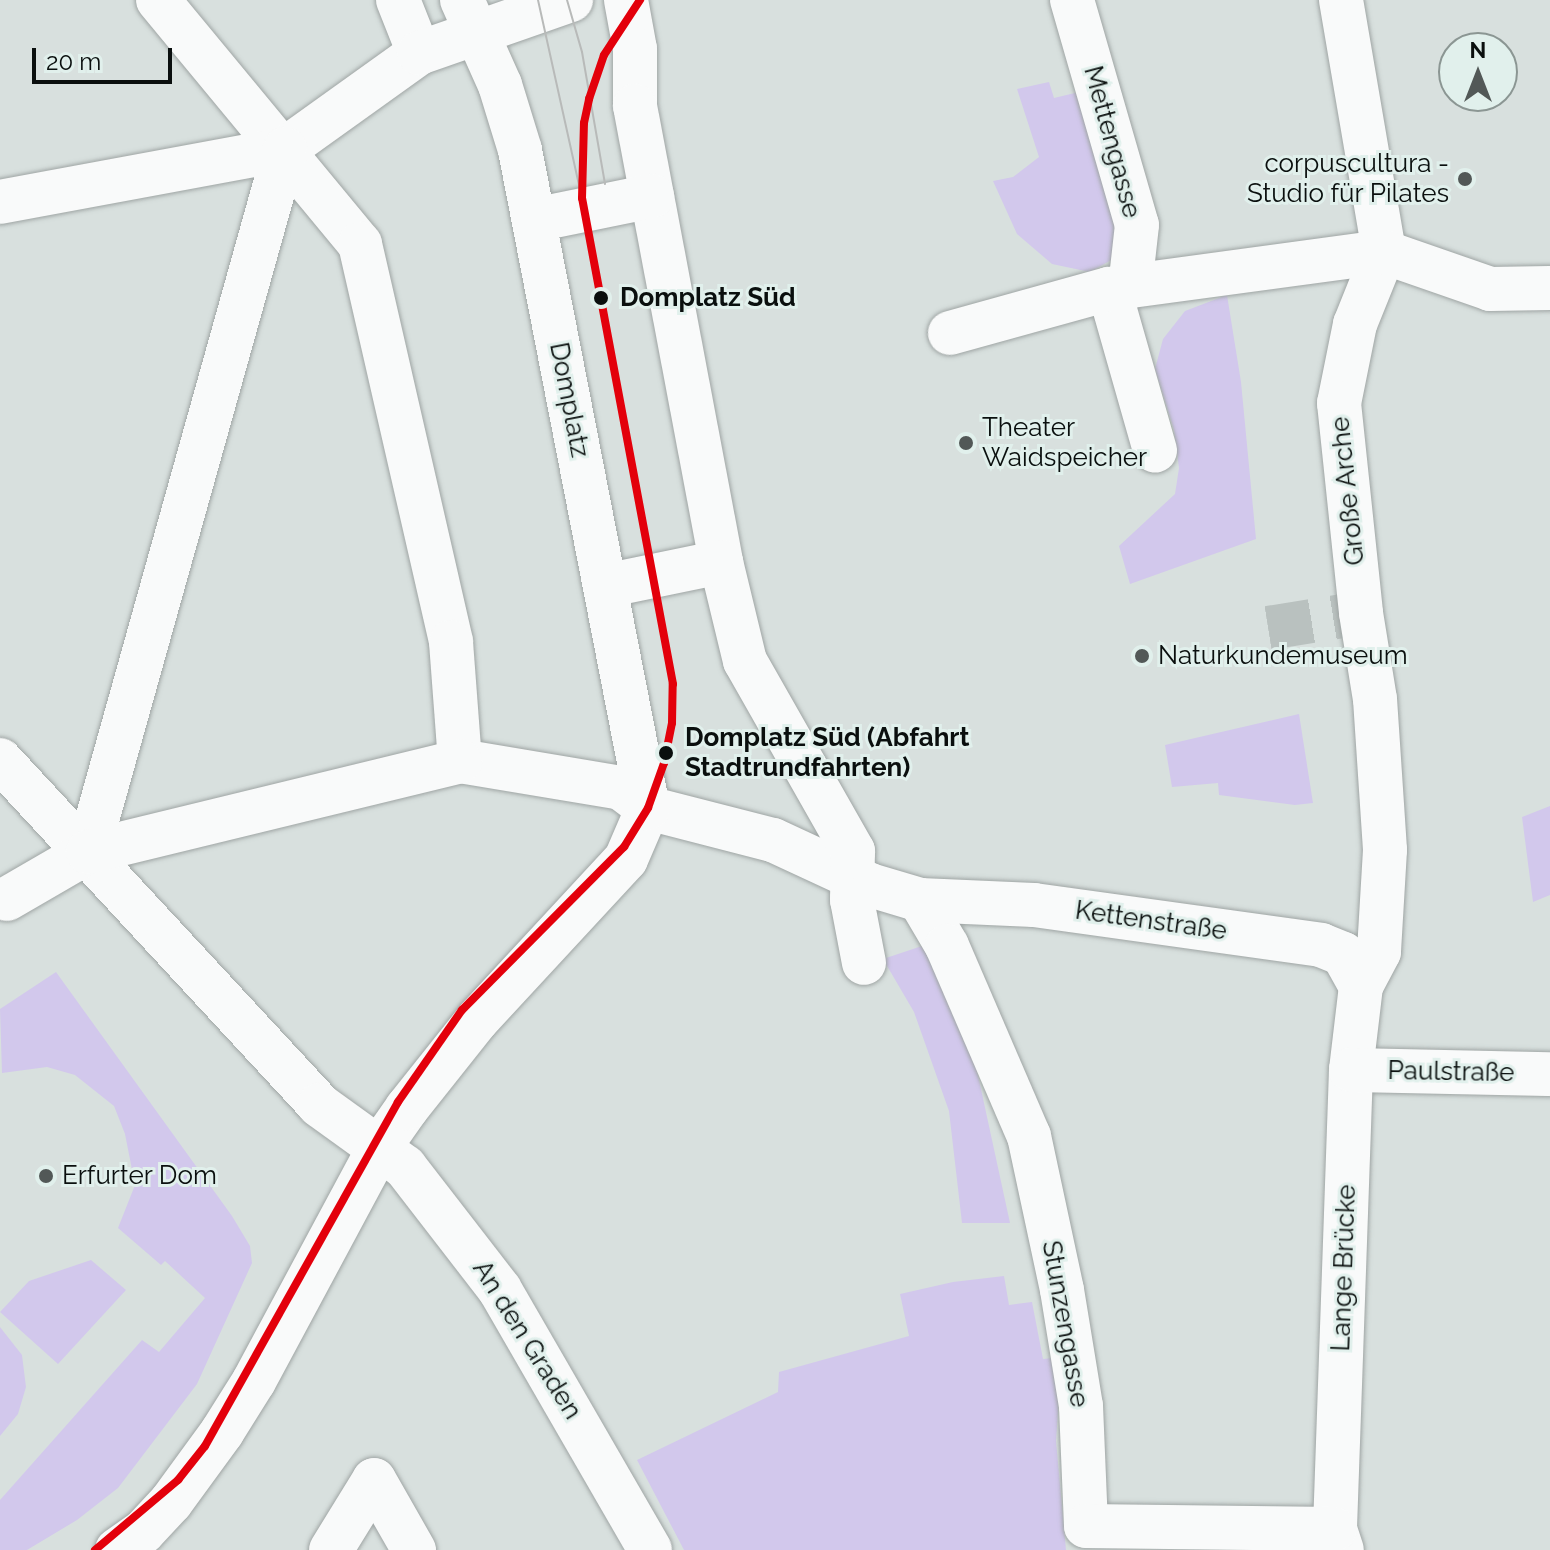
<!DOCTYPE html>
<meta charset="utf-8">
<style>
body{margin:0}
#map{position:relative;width:1550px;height:1550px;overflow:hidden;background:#d8e0de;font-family:Raleway,sans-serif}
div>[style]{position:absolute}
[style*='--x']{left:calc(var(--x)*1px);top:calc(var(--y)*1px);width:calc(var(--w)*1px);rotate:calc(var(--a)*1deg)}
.green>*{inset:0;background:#d2c8ec}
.minor-tunnel>*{height:44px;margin-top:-22px;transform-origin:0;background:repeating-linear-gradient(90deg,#b9c1bf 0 44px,transparent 0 66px)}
.roads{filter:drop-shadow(0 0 2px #9fa5a4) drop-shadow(0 0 2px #9fa5a4)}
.minor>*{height:44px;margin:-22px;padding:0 22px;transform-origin:22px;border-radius:22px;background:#f9fafa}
.tram>*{height:2px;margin:-1px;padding:0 1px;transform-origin:1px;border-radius:1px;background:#b8bab9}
.tram-1>*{height:8px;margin:-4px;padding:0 4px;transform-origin:4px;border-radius:4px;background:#e3000b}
.dots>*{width:22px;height:22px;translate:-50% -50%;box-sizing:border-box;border:4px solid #e1f0ec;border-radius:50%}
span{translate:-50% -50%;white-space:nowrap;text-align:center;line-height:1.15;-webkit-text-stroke:6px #e1f0ec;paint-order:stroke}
.street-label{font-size:26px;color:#0a0f0e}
.poi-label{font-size:26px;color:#0a0f0e}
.right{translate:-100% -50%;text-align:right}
.left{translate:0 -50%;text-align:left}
.stop-label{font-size:26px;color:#0a0f0e;font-weight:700}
.north{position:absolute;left:1438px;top:32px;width:80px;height:80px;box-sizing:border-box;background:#e1f0ec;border:2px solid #8b9693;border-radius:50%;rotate:0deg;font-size:22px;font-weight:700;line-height:32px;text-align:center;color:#0a0f0e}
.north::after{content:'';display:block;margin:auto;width:28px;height:36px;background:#525857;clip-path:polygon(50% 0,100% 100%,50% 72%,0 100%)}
.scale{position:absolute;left:32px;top:48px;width:140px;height:36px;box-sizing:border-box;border:4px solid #0a0f0e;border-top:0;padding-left:10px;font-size:24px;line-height:28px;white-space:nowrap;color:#0a0f0e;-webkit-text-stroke:6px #e1f0ec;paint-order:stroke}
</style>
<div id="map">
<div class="green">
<i style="clip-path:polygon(1049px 82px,1054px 98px,1079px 92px,1121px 225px,1113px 259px,1090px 272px,1052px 264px,1017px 234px,993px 181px,1013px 177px,1039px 157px,1017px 89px)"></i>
<i style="clip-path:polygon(1227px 295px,1241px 382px,1256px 539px,1130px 584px,1119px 546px,1175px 494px,1179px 468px,1174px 430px,1155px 369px,1163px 339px,1185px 311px)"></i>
<i style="clip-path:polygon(1299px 714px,1313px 803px,1295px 805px,1219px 795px,1218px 783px,1172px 787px,1165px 745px)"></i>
<i style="clip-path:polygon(1550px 806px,1550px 895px,1533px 902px,1522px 817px)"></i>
<i style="clip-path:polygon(922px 946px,946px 985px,971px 1043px,1010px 1223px,962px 1223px,949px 1111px,914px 1012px,883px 959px)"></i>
<i style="clip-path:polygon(56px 972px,232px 1216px,250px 1246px,252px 1263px,197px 1384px,118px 1488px,77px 1520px,27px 1550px,0 1550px,0 1500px,142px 1340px,159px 1352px,205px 1298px,165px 1261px,161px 1265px,118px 1228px,135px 1185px,125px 1134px,114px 1106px,75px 1075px,47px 1067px,2px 1073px,0 1009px)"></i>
<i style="clip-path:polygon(91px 1260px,126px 1290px,58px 1364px,0 1312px,29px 1281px)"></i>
<i style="clip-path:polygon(1004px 1276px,1009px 1305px,1032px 1302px,1043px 1359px,1062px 1357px,1056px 1441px,1066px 1550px,684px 1550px,637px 1460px,778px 1392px,779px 1372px,909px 1336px,900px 1294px,953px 1282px)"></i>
<i style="clip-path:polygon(0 1327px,22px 1355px,26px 1387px,18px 1414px,0 1436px)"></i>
</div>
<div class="minor-tunnel">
<i style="--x:1268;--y:628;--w:82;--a:-9.1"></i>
</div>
<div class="roads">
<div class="minor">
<i style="--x:158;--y:0;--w:317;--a:50.4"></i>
<i style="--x:360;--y:244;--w:408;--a:77.1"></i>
<i style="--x:451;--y:642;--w:119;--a:85.7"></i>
<i style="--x:460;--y:761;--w:163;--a:9.5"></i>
<i style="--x:621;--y:788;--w:34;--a:37"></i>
<i style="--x:648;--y:808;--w:129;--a:14.4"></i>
<i style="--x:773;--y:840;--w:107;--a:24.9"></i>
<i style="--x:870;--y:885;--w:52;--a:16.7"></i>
<i style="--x:920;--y:900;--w:114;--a:2.5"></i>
<i style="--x:1034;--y:905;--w:290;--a:7.9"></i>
<i style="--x:1321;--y:945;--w:24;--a:22"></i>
<i style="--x:1343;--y:954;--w:37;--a:61"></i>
<i style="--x:398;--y:0;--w:57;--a:68.4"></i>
<i style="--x:626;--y:0;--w:50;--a:79.6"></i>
<i style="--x:635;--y:49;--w:57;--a:90"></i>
<i style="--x:635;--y:106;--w:464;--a:79.3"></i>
<i style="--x:721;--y:562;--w:102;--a:76.4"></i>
<i style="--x:745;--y:661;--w:219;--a:60.4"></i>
<i style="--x:853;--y:851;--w:49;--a:91.2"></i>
<i style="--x:852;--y:900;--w:64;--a:79.2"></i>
<i style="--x:1072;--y:0;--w:234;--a:73.9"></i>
<i style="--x:1137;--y:225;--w:62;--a:96.4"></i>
<i style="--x:1341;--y:0;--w:256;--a:80.3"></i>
<i style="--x:1384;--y:252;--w:78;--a:111.9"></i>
<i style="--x:1355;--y:324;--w:81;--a:101.4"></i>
<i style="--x:1339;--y:403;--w:211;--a:84"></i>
<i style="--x:1361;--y:613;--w:87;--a:80.8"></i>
<i style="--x:1375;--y:699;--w:151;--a:86.2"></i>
<i style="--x:1385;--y:850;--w:102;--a:93.4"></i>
<i style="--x:1379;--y:952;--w:38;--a:118"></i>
<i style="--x:1361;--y:986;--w:85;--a:96.8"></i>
<i style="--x:1351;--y:1070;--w:459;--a:92"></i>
<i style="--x:1335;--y:1529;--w:22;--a:72"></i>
<i style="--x:0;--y:202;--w:290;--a:-10.5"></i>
<i style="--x:285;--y:149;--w:165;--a:-35.6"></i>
<i style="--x:419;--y:53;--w:161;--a:-19.2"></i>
<i style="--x:554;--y:216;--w:100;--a:-11.5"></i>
<i style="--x:1109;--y:289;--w:168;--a:74.1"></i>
<i style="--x:950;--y:333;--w:165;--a:-15.5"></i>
<i style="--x:1109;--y:289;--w:277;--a:-7.7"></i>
<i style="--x:1384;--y:252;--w:112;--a:19.2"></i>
<i style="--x:1490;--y:289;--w:60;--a:-1"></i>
<i style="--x:624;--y:582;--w:99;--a:-11.7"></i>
<i style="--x:0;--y:760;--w:470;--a:47.2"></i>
<i style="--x:319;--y:1105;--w:106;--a:35.8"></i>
<i style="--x:405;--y:1167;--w:155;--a:52.3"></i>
<i style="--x:500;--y:1290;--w:300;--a:60"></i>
<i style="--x:88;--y:852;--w:730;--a:-74.35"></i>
<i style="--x:7;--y:899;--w:94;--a:-30.1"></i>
<i style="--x:88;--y:852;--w:383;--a:-13.7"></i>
<i style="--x:920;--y:900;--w:53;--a:59.6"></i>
<i style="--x:947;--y:946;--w:207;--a:66.7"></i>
<i style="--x:1029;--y:1136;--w:157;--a:77.9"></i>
<i style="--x:1062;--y:1290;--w:118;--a:80.7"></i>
<i style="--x:1081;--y:1406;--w:120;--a:87.6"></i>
<i style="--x:1086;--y:1526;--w:249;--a:0.7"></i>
<i style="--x:1351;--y:1070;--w:199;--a:1.2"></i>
<i style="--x:117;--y:1550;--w:32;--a:-35"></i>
<i style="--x:143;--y:1532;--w:41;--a:-47"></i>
<i style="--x:171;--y:1502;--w:87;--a:-53.9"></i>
<i style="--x:222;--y:1432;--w:60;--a:-57.9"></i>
<i style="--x:254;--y:1381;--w:264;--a:-61.8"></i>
<i style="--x:379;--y:1148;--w:49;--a:-55"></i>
<i style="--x:407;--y:1108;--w:112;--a:-51.5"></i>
<i style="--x:477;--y:1020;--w:219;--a:-47.2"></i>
<i style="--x:626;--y:859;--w:56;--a:-66.7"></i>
<i style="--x:648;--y:808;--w:670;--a:-101.01"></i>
<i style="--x:520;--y:150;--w:68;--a:-107.1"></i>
<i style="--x:500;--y:85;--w:93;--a:-114.1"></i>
<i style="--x:331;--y:1550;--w:82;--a:-58.4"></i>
<i style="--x:374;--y:1480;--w:81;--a:60.3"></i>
</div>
</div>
<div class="tram">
<i style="--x:538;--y:0;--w:203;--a:77.5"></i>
<i style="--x:567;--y:0;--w:54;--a:73.9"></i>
<i style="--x:582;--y:52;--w:134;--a:80.1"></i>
</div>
<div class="tram-1">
<i style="--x:95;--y:1550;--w:109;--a:-40.1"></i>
<i style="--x:178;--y:1480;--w:43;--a:-51.5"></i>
<i style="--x:205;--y:1446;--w:394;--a:-60.7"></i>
<i style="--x:398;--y:1102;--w:112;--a:-55.2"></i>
<i style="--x:462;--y:1010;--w:230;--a:-45.2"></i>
<i style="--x:624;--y:847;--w:46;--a:-58.4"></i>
<i style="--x:648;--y:808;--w:48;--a:-70.4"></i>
<i style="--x:664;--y:763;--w:41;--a:-78.7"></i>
<i style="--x:672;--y:723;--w:39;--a:-89"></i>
<i style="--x:673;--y:684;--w:494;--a:-100.6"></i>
<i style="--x:582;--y:198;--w:75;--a:-88.5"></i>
<i style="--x:584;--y:123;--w:25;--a:-78"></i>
<i style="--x:589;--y:99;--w:46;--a:-71.2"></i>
<i style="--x:604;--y:55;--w:66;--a:-56.8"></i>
</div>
<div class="dots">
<i style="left:1465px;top:179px;background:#525857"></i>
<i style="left:601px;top:298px;background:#0a0f0e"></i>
<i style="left:966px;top:443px;background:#525857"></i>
<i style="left:1142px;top:656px;background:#525857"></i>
<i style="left:666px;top:753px;background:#0a0f0e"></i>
<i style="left:46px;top:1176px;background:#525857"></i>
</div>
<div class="street-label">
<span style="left:1112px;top:142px;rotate:75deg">Mettengasse</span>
<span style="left:569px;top:400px;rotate:79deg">Domplatz</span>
<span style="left:1348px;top:491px;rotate:-96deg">Große Arche</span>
<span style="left:1151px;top:921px;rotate:8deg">Kettenstraße</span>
<span style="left:1451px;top:1072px;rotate:1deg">Paulstraße</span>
<span style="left:1344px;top:1268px;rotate:-88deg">Lange Brücke</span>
<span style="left:1065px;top:1324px;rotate:80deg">Stunzengasse</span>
<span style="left:527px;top:1340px;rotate:58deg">An den Graden</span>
</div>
<div class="poi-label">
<span class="right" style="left:1449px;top:179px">corpuscultura -<br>Studio für Pilates</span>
<span class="left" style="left:982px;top:443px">Theater<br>Waidspeicher</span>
<span class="left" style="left:1158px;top:656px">Naturkundemuseum</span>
<span class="left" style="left:62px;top:1176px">Erfurter Dom</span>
</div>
<div class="stop-label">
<span class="left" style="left:620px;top:298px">Domplatz Süd</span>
<span class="left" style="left:685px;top:753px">Domplatz Süd (Abfahrt<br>Stadtrundfahrten)</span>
</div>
<div class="north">N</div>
<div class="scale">20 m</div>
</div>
